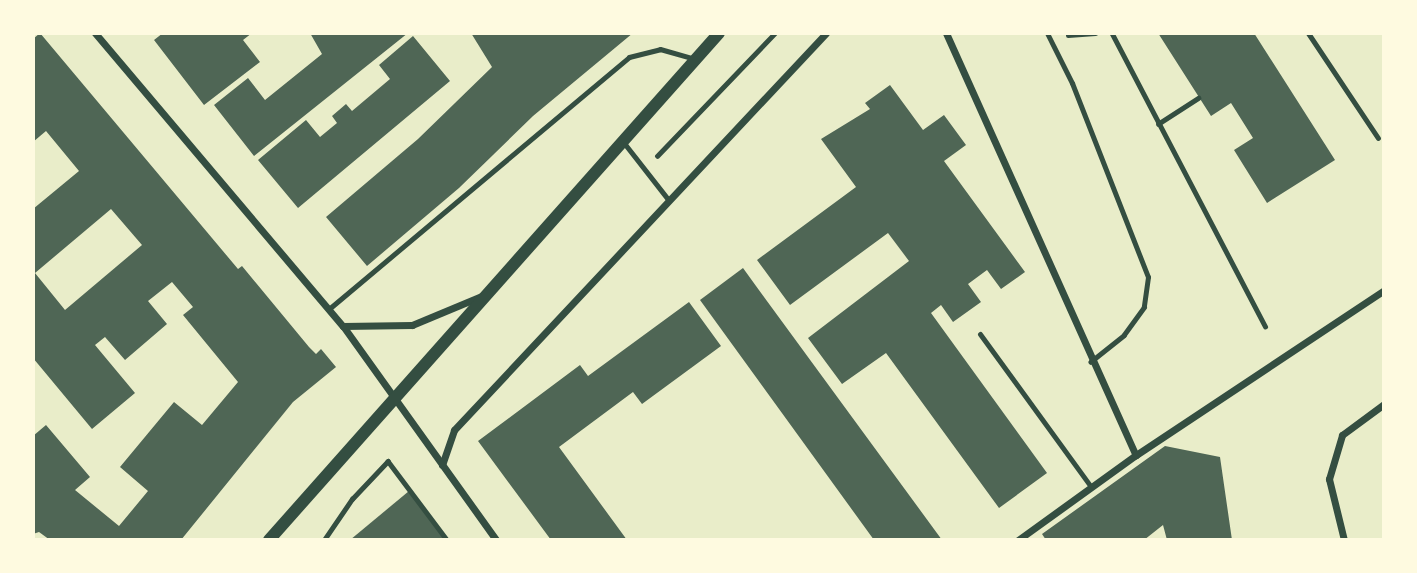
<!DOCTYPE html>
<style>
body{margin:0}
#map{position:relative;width:1417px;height:573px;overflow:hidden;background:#e9edc9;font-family:Roboto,sans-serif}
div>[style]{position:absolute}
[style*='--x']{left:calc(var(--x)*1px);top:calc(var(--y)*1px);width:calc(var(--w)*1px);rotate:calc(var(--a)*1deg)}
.building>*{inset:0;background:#4f6655}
.path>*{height:4.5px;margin:-2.25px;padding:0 2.25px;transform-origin:2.25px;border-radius:2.25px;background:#344e41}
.service>*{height:5px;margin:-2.5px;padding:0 2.5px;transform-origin:2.5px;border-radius:2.5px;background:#344e41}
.minor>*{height:7px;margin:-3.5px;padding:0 3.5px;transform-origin:3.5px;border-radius:3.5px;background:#344e41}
.tertiary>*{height:12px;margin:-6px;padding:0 6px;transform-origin:6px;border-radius:6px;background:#344e41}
span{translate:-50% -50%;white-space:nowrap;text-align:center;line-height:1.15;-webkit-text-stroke:5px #fefae0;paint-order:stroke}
.frame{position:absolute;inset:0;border:35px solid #fefae0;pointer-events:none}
</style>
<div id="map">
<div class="building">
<i style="clip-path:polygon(evenodd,40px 33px,238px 269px,242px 266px,309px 347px,316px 354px,321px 349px,336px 367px,293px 402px,181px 540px,50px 540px,39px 532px,33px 534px,33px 436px,46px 425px,90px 477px,75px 490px,119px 526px,148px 491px,120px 467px,174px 402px,202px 425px,238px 382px,183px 315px,193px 307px,172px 282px,148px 301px,167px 324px,125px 360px,105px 337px,95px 345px,135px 393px,92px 429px,33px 358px,33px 209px,79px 171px,46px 131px,33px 142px,33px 39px,40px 33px,111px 209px,142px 245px,65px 310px,35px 273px,111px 209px)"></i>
<i style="clip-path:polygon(163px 33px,252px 33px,243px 40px,260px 62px,204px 105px,154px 40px)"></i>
<i style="clip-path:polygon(310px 33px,408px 33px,254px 156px,214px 105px,248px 78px,265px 100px,322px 54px)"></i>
<i style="clip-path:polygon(471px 33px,633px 33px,533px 116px,459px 188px,367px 266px,326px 217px,418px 139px,492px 67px)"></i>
<i style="clip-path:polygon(1158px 33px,1254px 33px,1335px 160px,1267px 203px,1234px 150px,1253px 138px,1231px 103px,1211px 116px)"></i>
<i style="clip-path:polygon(413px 36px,450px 81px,298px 208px,258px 160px,306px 120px,320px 137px,337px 123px,332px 116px,346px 104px,352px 111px,390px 79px,379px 65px)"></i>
<i style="clip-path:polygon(890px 85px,923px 130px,944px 115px,966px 145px,944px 161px,1025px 272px,1001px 289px,987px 270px,968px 284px,981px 302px,953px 322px,941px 305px,931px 313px,1047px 473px,999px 508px,886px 353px,842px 384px,808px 338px,909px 261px,888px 233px,790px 305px,757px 260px,856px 187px,821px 139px,870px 109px,865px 103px)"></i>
<i style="clip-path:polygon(743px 268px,756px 286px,942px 540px,874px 540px,700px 300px)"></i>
<i style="clip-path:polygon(689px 302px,721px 346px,642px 404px,633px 392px,559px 447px,627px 540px,551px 540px,478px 441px,580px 365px,588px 376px)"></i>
<i style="clip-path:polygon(1165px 446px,1220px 457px,1232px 540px,1167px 540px,1163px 525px,1144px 540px,1046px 540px,1042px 534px)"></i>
<i style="clip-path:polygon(409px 491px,446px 540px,350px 540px)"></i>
</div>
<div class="path">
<i style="--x:1112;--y:33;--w:331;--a:62.4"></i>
<i style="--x:1068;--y:35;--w:27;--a:-4"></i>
<i style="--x:1158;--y:124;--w:48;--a:-33"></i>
<i style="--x:657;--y:156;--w:170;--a:-46.2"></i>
<i style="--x:324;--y:540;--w:50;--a:-55.7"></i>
<i style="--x:352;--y:499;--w:52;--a:-46.5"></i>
<i style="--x:388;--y:461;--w:99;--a:53.2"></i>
</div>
<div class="service">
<i style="--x:1047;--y:33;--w:56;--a:63.4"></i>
<i style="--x:1072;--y:83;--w:208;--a:68.6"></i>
<i style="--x:1148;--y:277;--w:30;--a:98"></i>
<i style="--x:1144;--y:307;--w:34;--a:126"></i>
<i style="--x:1124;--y:335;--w:43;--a:141.5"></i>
<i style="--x:1308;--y:33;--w:126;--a:56.3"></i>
<i style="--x:624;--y:143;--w:70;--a:52"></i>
<i style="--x:330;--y:308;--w:390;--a:-40"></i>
<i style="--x:629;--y:57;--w:32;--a:-14"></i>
<i style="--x:660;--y:49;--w:37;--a:16"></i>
<i style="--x:980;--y:334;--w:189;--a:54"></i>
</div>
<div class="minor">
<i style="--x:95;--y:33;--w:384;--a:49.8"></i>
<i style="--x:343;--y:326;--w:263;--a:54.4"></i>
<i style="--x:946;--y:33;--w:463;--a:65.8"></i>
<i style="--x:343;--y:326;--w:69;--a:-0.8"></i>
<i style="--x:412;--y:325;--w:78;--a:-22.6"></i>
<i style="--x:442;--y:465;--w:37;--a:-71"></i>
<i style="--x:454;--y:430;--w:544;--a:-46.86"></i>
<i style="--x:1018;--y:540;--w:145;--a:-35.8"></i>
<i style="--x:1136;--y:455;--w:298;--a:-33.6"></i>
<i style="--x:1344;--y:540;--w:63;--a:-103.8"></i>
<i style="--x:1329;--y:479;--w:46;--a:-73.5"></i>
<i style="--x:1342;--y:435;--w:52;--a:-36.4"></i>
</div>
<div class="tertiary">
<i style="--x:269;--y:540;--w:678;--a:-48.41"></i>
</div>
<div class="frame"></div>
</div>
